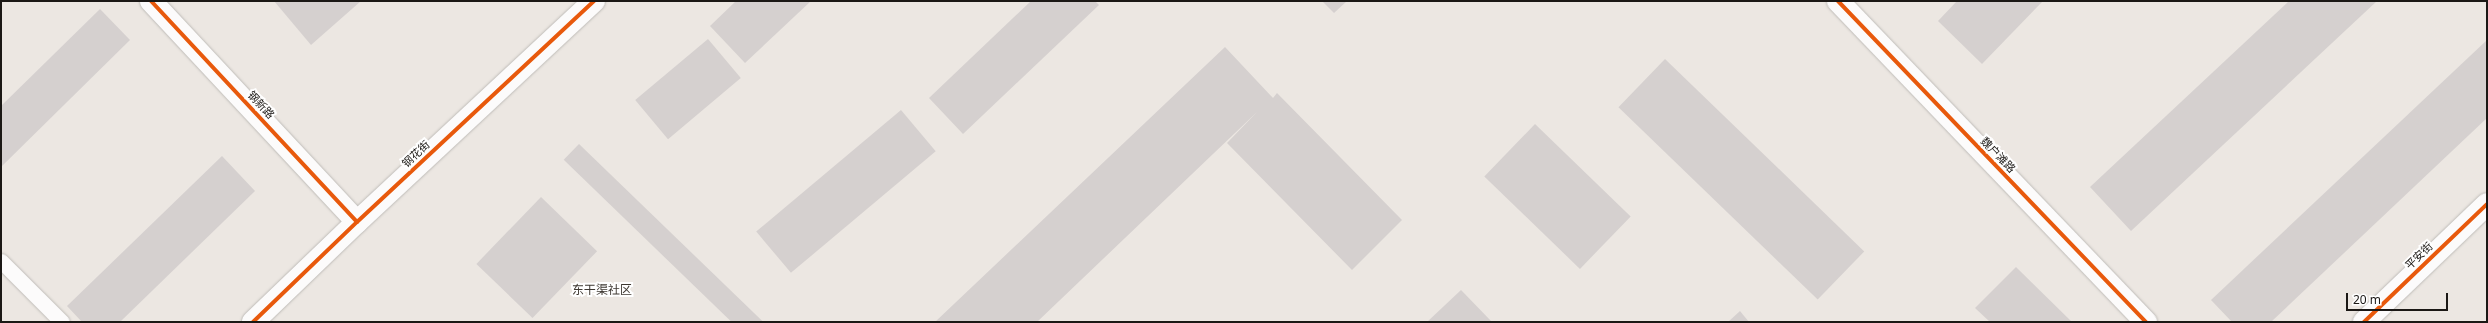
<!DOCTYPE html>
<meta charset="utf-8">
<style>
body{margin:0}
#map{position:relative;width:2488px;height:323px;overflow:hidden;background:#ece7e2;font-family:"Noto Sans","Noto Sans SC",sans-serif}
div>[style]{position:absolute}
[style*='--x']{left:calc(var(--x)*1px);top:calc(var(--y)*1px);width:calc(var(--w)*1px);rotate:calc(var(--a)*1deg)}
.building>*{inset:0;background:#d5d0cf;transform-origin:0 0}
.roads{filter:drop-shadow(0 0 1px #bfbcb8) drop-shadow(0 0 1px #bfbcb8)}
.lane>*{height:15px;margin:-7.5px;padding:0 7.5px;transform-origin:7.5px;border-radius:7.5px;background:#fcfbfb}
.street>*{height:22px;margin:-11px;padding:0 11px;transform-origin:11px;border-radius:11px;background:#fcfbfb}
.cycleway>*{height:4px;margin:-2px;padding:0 2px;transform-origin:2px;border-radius:2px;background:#e8590c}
span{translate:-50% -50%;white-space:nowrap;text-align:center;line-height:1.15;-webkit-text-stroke:4px #fff;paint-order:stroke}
.street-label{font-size:11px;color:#1b1815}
.neighbourhood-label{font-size:12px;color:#3e3832}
.frame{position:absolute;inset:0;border:2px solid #1b1815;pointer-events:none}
.scale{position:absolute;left:2346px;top:293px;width:102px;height:18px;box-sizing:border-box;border:2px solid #1b1815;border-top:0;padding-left:5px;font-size:12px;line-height:14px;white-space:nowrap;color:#1b1815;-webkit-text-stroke:3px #fff;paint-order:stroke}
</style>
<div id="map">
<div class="building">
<i style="clip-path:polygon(274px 1px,361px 1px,311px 45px)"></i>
<i style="clip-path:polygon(736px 1px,811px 1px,745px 63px,710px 26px)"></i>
<i style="clip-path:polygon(1031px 1px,1095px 1px,1099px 5px,963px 134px,929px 98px)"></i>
<i style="clip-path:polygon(1322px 1px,1347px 1px,1334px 13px)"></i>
<i style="clip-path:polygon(1957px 1px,2043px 1px,1982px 64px,1938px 21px)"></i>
<i style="clip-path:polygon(2289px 1px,2377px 1px,2131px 231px,2090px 187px)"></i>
<i style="clip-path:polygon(100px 9px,130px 40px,1px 167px,1px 106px)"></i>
<i style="left:708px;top:39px;width:51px;height:95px;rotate:50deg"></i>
<i style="clip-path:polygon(2487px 40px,2487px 118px,2271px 322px,2232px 322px,2211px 300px)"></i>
<i style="clip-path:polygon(1225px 47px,1273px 98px,1277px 93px,1402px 220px,1352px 270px,1227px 143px,1257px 112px,1037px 322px,935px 322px)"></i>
<i style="left:1665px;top:59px;width:277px;height:67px;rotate:44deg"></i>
<i style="left:901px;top:110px;width:54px;height:189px;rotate:50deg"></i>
<i style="left:1535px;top:124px;width:133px;height:73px;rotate:44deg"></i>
<i style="left:579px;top:144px;width:257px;height:22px;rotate:44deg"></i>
<i style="clip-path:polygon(222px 156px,255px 191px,120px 322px,82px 322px,67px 306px)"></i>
<i style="left:541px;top:197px;width:78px;height:93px;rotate:44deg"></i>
<i style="clip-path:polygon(2016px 267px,2072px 322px,1990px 322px,1975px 308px)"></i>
<i style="clip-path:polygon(1461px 290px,1492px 322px,1427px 322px)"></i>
<i style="clip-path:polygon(1740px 311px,1749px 322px,1728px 322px)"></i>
</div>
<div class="roads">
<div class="lane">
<i style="--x:1;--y:261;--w:86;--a:45"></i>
</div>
<div class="street">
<i style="--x:151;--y:1;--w:302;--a:47"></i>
<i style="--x:1838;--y:1;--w:445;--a:46.2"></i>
<i style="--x:253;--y:322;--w:144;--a:-43.9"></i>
<i style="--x:357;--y:222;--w:324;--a:-43"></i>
<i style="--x:2364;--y:322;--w:170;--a:-43.8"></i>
</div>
</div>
<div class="cycleway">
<i style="--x:151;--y:1;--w:302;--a:47"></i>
<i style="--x:1838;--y:1;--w:445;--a:46.2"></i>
<i style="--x:253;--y:322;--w:144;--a:-43.9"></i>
<i style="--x:357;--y:222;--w:324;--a:-43"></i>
<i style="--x:2364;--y:322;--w:170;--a:-43.8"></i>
</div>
<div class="street-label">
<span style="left:261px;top:105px;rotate:47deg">钢新路</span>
<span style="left:416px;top:154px;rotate:-43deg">钢花街</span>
<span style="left:1998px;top:155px;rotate:46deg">魏户滩路</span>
<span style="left:2419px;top:256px;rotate:-44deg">平安街</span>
</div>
<div class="neighbourhood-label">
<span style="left:602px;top:290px">东干渠社区</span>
</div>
<div class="frame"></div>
<div class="scale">20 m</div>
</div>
